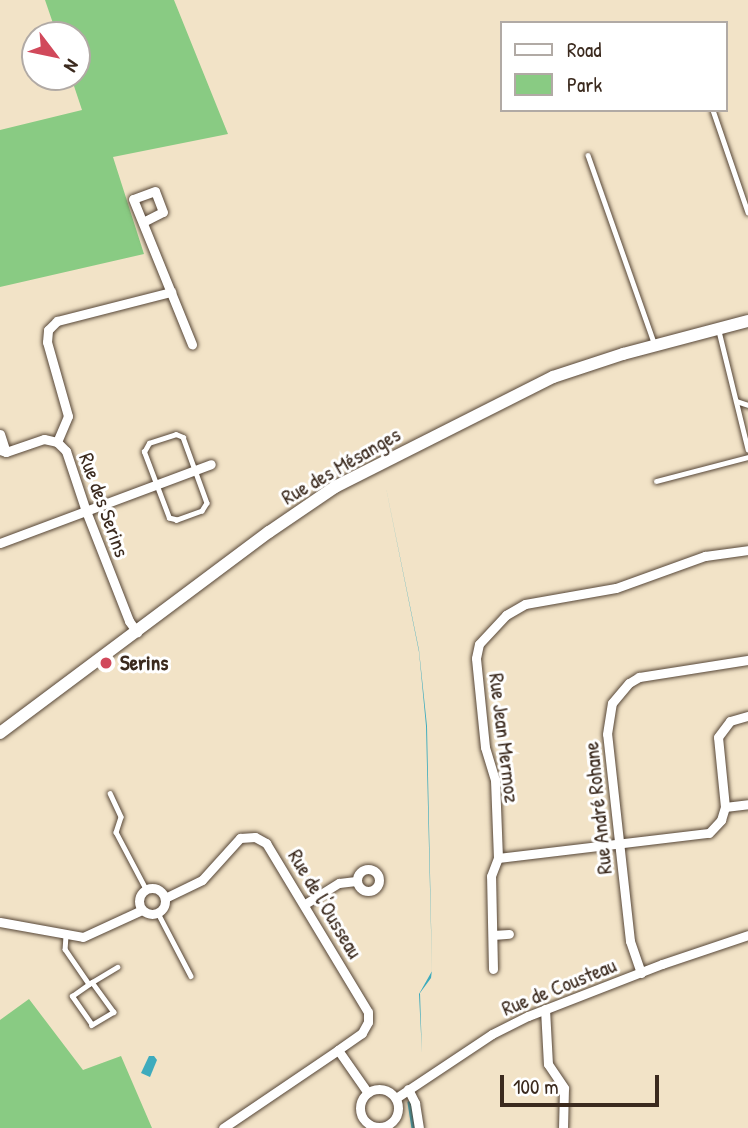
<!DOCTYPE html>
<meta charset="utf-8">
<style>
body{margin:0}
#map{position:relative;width:748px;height:1128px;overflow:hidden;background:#f2e3c7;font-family:"Patrick Hand",sans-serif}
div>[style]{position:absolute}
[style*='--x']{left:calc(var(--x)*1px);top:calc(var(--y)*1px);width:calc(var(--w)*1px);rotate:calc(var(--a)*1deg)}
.green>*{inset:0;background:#89cb83}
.water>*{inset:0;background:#3eabbd}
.stream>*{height:3.5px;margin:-1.75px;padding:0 1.75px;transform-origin:1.75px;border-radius:1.75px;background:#3eabbd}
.roads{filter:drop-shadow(0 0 2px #564637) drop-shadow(0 0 2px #564637)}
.service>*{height:4.5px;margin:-2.25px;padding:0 2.25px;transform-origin:2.25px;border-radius:2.25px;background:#fff}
.minor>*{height:9px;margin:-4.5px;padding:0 4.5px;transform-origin:4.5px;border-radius:4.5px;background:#fff}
.minor>.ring{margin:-4.5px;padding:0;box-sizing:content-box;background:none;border:9px solid #fff;border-radius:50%}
.secondary>*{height:12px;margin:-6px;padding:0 6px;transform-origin:6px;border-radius:6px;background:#fff}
.dots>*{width:19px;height:19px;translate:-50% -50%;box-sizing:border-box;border:4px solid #fff;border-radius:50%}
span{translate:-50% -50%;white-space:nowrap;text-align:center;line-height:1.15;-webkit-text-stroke:6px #fff;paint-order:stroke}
.street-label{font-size:21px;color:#3b2a1e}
.poi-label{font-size:21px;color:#3b2a1e;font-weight:700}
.left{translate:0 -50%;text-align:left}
.legend{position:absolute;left:500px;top:21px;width:228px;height:91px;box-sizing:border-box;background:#fff;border:2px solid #b1aaa5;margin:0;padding:9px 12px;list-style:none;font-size:21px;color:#3b2a1e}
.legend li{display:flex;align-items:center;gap:14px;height:35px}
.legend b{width:35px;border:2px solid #b1aaa5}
.north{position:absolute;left:21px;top:21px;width:70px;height:70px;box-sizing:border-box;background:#fff;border:2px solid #b1aaa5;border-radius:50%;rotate:122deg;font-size:19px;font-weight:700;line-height:28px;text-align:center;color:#3b2a1e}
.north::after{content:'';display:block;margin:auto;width:24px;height:32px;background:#d1495b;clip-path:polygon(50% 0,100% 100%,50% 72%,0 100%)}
.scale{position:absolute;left:500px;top:1075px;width:159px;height:32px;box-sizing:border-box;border:4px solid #3b2a1e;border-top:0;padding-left:9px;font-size:21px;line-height:24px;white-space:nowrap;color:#3b2a1e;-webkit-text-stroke:5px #fff;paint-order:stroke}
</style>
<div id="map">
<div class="green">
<i style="clip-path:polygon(45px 0,174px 0,228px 134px,113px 157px,144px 254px,0 287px,0 130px,82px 110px,71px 77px,77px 77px,77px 35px,57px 35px)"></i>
<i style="clip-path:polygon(29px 999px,83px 1070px,121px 1056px,152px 1128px,0 1128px,0 1020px)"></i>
</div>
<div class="water">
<i style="clip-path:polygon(383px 473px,419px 650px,427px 726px,432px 970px,431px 978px,420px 993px,422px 1054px,419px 994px,432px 971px,426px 726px,419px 652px)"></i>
<i style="clip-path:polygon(149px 1056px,154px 1056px,157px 1060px,150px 1077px,141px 1073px)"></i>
</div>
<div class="stream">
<i style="--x:410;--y:1103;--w:25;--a:81"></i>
</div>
<div class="roads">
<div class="service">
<i style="--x:713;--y:110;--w:108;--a:71.1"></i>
<i style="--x:588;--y:155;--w:201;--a:70.6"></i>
<i style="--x:719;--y:331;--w:122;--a:76.2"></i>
<i style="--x:736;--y:401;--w:13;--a:18"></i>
<i style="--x:176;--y:434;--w:8;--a:23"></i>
<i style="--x:183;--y:437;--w:70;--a:70"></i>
<i style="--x:207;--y:503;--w:9;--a:122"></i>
<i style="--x:202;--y:511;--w:27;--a:160"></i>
<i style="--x:177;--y:520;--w:8;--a:-166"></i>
<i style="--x:169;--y:518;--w:71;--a:-110.7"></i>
<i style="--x:144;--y:452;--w:10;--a:-61"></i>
<i style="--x:149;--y:443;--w:28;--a:-18"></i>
<i style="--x:656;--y:481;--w:95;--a:-14.6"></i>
<i style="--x:110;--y:793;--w:26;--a:65"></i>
<i style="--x:121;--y:817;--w:16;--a:108"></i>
<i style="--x:116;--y:832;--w:64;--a:62.2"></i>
<i style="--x:158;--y:913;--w:71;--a:62.4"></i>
<i style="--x:66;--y:936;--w:13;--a:94"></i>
<i style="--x:65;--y:949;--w:42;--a:55.6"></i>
<i style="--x:92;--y:982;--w:37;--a:54"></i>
<i style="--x:114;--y:1012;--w:26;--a:149"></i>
<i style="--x:92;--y:1025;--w:35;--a:-125"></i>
<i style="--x:72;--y:996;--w:21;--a:-35"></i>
<i style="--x:89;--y:984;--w:33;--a:-31"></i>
</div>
<div class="minor">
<i style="--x:143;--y:222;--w:22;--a:-27"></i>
<i style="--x:163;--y:212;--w:22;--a:-111"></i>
<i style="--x:155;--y:191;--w:23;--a:160"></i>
<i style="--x:133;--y:199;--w:157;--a:67.9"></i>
<i style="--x:0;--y:434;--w:19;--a:72"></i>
<i style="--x:57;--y:442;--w:28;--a:-67"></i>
<i style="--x:68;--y:416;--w:77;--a:-105.8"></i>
<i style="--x:47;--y:342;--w:12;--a:-85"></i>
<i style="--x:48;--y:330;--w:13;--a:-45"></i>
<i style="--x:57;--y:321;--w:118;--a:-14.3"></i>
<i style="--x:0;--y:450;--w:6;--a:18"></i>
<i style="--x:6;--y:452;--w:40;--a:-18.9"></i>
<i style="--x:44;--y:439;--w:13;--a:13"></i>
<i style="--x:57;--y:442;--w:13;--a:45"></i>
<i style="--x:66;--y:451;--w:63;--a:71.6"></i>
<i style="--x:86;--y:511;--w:118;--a:68.6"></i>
<i style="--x:129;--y:621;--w:14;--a:54"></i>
<i style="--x:0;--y:543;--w:225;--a:-20.5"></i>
<i style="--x:725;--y:807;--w:23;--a:-7"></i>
<i style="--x:498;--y:858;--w:212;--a:-6.8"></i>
<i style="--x:709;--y:833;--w:18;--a:-47"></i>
<i style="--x:721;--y:820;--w:14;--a:-73"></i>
<i style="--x:725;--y:807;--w:70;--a:-95.7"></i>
<i style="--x:718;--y:737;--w:20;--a:-53"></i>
<i style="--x:730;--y:721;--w:19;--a:-16"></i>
<i class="ring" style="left:357px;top:869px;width:13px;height:13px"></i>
<i class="ring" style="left:139px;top:888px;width:17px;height:17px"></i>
<i style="--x:165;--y:898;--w:41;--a:-25.9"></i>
<i style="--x:202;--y:880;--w:57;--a:-47.9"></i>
<i style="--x:240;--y:838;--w:15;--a:-4"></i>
<i style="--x:255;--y:837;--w:13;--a:29"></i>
<i style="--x:266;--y:843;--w:197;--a:58.9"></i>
<i style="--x:368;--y:1012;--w:10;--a:90"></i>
<i style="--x:368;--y:1022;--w:13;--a:119"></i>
<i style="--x:362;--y:1033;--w:29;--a:145"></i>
<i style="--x:305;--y:904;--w:40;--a:-32"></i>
<i style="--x:339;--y:883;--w:17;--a:-7"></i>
<i style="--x:0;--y:922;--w:84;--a:10.2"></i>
<i style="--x:83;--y:937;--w:65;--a:-24.6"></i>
<i style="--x:493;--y:935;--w:16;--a:-4"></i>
<i style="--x:493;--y:969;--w:93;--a:-91.2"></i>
<i style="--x:491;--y:876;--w:19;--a:-69"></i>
<i style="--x:498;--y:858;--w:78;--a:-92.2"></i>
<i style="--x:495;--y:780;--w:34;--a:-107"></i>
<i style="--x:485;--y:747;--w:89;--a:-95.8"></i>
<i style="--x:476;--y:658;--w:14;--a:-78"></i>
<i style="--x:479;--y:644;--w:40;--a:-47"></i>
<i style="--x:506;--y:615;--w:22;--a:-30"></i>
<i style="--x:525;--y:604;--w:92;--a:-10"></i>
<i style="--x:616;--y:588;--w:95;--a:-19.8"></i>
<i style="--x:705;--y:556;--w:43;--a:-7.9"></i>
<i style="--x:641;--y:973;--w:34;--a:-109"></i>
<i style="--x:630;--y:941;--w:208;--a:-96.3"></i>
<i style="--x:607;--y:734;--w:31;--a:-81"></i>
<i style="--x:612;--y:703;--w:26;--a:-50"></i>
<i style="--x:629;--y:683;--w:12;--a:-31"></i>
<i style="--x:639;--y:677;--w:110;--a:-8.9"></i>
<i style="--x:545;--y:1009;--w:55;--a:86.9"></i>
<i style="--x:548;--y:1064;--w:29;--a:56"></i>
<i style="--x:564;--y:1088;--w:40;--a:91.4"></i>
<i style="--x:408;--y:1089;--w:16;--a:63"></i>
<i style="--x:415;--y:1103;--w:25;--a:81"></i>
<i class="ring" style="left:360px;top:1089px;width:29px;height:29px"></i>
<i style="--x:396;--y:1098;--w:115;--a:-33.7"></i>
<i style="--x:492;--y:1034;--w:40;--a:-26.6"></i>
<i style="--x:528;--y:1016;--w:144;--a:-21.2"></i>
<i style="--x:662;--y:964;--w:91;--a:-18.6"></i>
<i style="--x:223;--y:1128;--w:139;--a:-34.1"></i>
<i style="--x:338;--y:1050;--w:52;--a:55.1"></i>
</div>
<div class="secondary">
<i style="--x:0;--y:733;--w:336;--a:-36.8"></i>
<i style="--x:269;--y:532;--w:80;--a:-34.3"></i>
<i style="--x:335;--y:487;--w:244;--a:-26.8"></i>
<i style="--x:553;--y:377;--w:74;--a:-18.2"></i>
<i style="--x:623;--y:354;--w:129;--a:-14.8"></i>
</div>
</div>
<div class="dots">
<i style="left:106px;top:663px;background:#d1495b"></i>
</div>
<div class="street-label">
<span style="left:341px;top:466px;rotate:-30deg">Rue des Mésanges</span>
<span style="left:104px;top:505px;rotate:70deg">Rue des Serins</span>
<span style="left:504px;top:738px;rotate:83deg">Rue Jean Mermoz</span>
<span style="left:598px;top:808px;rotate:-96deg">Rue André Rohane</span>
<span style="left:325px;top:904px;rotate:59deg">Rue de l'Ousseau</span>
<span style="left:559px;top:987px;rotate:-22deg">Rue de Cousteau</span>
</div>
<div class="poi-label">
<span class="left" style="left:120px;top:663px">Serins</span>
</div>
<ul class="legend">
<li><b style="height:9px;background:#fff"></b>Road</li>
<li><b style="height:19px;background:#89cb83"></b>Park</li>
</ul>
<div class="north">N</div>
<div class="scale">100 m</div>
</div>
